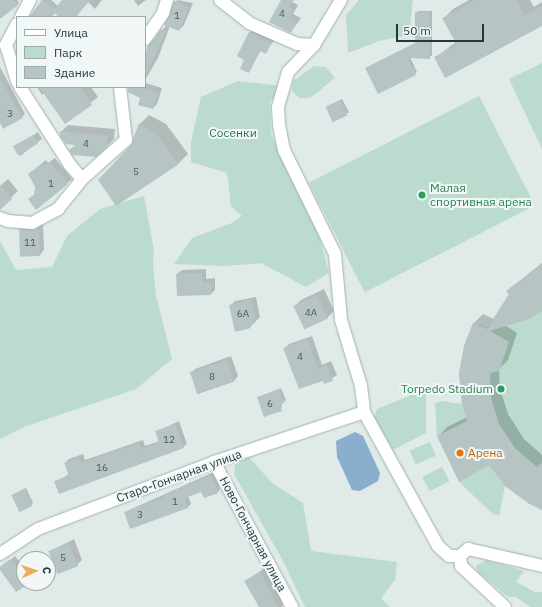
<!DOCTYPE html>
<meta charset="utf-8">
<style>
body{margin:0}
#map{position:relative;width:542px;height:607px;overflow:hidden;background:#e0eae9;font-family:"IBM Plex Sans",sans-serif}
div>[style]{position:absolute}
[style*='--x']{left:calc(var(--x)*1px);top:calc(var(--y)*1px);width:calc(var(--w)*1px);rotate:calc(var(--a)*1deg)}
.green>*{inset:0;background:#badbcd;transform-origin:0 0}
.water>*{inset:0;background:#8aafcd}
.shadow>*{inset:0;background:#0003;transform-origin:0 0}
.building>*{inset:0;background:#b6c5c3;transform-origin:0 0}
.roads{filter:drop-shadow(0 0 1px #a3b1b1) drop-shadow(0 0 1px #a3b1b1)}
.street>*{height:12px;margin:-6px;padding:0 6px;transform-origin:6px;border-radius:6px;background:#fff}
.dots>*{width:11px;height:11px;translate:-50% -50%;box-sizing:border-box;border:2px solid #f1f7f6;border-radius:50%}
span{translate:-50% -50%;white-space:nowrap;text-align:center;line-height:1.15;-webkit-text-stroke:4px #f1f7f6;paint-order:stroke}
.number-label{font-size:10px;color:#475c5c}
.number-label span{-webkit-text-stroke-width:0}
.park-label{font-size:12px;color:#2e6f5b}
.leisure-label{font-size:12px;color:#27864d}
.left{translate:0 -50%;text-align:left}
.right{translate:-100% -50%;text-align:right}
.food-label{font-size:12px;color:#c56008}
.street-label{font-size:12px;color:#22393a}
.legend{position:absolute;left:16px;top:16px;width:130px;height:72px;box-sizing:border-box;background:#f1f7f6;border:1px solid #9eabab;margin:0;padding:5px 7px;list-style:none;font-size:12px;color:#22393a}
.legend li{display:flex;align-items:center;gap:8px;height:20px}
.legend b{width:20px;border:1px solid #9eabab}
.north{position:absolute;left:16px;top:551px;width:40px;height:40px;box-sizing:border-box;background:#f1f7f6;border:1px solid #9eabab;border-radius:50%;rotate:87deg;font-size:11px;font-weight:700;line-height:16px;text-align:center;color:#22393a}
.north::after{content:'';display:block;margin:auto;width:14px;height:18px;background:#ebac5e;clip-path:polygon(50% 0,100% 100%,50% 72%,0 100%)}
.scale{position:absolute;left:396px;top:24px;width:88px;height:18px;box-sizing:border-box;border:2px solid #22393a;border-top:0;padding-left:5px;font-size:12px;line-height:14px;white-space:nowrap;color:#22393a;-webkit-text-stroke:3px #f1f7f6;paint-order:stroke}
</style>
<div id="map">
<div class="green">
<i style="clip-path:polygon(359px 0,413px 0,409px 35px,379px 41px,348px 53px,346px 15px)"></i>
<i style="clip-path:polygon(542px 63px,542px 149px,509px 79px)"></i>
<i style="clip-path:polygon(314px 66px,326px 67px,335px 78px,310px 98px,300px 98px,292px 91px,293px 81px)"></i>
<i style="clip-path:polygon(238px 81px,282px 86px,270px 102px,271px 133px,288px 173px,316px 224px,329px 273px,306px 287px,261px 263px,224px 266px,174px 264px,192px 238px,232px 223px,242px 216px,231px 206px,227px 173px,191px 162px,191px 142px,201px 97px)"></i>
<i style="left:479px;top:96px;width:123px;height:191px;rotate:63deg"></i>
<i style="clip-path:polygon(144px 196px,154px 250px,153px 264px,156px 296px,172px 359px,136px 389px,24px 427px,0 439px,0 241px,16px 270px,52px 267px,67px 236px,100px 209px)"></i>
<i style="clip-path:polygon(542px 264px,542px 510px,528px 503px,505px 486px,499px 516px,493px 514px,459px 482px,437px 436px,435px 403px,442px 401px,462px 404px,459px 373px,464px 346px,473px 323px,487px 328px,509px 295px,506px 291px)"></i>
<i style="clip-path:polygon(426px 389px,426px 433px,393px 450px,374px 417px,377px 409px)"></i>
<i style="left:430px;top:442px;width:15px;height:22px;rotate:67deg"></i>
<i style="clip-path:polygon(247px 455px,272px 483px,303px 503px,311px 551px,397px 562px,395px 580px,381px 598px,390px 607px,305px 607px,283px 561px,234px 474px,236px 460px)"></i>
<i style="left:442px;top:467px;width:16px;height:22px;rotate:63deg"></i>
<i style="clip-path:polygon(486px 560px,524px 571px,516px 582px,535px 592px,542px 592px,542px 607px,530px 607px,516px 597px,508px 597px,477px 571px,476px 566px)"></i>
</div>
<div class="water">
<i style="clip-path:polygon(355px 432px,363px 436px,380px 473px,378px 481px,360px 491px,352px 490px,337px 457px,336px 441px)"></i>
</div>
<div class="shadow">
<i style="clip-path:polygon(0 0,17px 0,19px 3px,0 18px)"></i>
<i style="clip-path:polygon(43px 0,51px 0,58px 6px,64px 0,102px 0,95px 9px,88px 2px,75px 17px,60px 17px,55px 13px,51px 17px,31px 17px)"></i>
<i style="clip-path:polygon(134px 0,146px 0,138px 6px)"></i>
<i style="clip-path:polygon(177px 0,193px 3px,184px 25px,179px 30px,170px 26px,158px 58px,145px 80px,145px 55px,148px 46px,166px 26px)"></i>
<i style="clip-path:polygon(284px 0,294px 0,292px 2px,298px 5px,293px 14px,301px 18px,291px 32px)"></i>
<i style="clip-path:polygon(469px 0,530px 0,534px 7px,542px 2px,542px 25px,435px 58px,456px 42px,444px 18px,453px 9px)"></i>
<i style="clip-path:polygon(418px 11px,432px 11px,432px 56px,410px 57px,417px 72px,415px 74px,367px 68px,416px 43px)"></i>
<i style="clip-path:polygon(254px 28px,275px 39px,266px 52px,261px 50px,248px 72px,246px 60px,250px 33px)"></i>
<i style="clip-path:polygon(0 67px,25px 114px,22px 117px,0 121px)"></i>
<i style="clip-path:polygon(145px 83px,162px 88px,157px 104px,153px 108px,128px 87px,145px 87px)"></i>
<i style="clip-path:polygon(37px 87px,91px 87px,98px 97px,65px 122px,45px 93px,42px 95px)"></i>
<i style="left:342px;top:99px;width:15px;height:17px;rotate:62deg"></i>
<i style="clip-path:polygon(149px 115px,166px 124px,188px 154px,179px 163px,116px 205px,140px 124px)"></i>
<i style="clip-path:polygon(68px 125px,115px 129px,114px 139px,107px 146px,70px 150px,76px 144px,61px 132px)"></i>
<i style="clip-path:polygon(38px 132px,42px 139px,20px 156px,15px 148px)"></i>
<i style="clip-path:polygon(55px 158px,72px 179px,36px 208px,29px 199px,35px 194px,36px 187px,29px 174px,46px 160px,48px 163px)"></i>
<i style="clip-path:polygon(8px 179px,18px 191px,0 208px,0 186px)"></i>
<i style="clip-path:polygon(43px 224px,44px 250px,40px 255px,22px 256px,20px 230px,25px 226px)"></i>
<i style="clip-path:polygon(542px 263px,542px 311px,505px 325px,517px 333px,508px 360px,499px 369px,500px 389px,508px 414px,524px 439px,542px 455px,542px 508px,490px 464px,438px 437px,447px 427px,467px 417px,465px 346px,474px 323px,483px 314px,494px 319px,510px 294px,507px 291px)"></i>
<i style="clip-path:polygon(206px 269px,206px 279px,215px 278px,215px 290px,211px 294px,177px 274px,182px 270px)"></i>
<i style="clip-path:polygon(324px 289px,334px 311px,327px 318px,294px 307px,301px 300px)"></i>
<i style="clip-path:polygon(256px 297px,260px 317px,250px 327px,230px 306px,235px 301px)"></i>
<i style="clip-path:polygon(312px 336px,322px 365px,331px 361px,337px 375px,325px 383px,285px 348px,289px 344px)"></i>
<i style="clip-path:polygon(231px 356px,238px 376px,234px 381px,198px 394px,191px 373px,195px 369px)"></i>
<i style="clip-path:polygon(281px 388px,286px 400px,282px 403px,281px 410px,258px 398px)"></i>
<i style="clip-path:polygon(179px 421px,187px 444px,183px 447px,59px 492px,56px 482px,69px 474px,65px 463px,69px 459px,83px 454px,85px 460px,143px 440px,145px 446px,160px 441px,156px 432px)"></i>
<i style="clip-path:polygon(214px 472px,220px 489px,218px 492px,202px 491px,188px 496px,191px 504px,188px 507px,125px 512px)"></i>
<i style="clip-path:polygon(26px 488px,33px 503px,31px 505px,12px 495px)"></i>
<i style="clip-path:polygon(74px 539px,82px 560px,77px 565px,50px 551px)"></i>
<i style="clip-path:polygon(15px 556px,24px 567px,20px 571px,24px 583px,26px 583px,23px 586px,0 569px)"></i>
<i style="clip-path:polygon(265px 568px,283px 602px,282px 607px,260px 607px,245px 581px)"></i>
</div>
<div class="building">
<i style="clip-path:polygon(0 0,14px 0,18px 5px,0 19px)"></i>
<i style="clip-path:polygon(42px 0,55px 9px,62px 0,90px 0,76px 17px,59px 17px,53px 12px,48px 17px,29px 17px)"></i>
<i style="clip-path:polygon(281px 0,293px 0,289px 7px,294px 10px,289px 18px,297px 23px,291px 33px,269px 22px)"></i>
<i style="clip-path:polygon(476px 0,516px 0,524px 15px,542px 6px,542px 26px,445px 78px,434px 57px,457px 45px,442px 18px)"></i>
<i style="left:174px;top:1px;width:16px;height:26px;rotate:22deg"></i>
<i style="clip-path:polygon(415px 12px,430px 12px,430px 59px,408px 58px,416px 75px,378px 94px,365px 68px,415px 43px)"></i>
<i style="clip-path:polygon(161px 29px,166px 31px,145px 77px,145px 53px)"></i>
<i style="clip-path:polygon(249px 32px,271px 43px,266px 54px,260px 51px,249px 73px,240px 69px,244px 60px,237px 56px)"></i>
<i style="clip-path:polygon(0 78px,23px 118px,3px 129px,0 123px)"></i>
<i style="clip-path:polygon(39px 87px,80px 87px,92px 105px,65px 124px)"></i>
<i style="clip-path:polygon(128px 87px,138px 87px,158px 93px,153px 109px,138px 105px,140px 98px,128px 92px)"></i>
<i style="left:340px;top:100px;width:17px;height:16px;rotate:65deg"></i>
<i style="clip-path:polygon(139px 123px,156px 134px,179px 164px,116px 206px,98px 180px,131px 145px)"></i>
<i style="clip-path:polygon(60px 131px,108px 136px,107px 147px,96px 157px,72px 155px,69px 150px,76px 145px,66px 144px,60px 136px)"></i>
<i style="left:33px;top:135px;width:10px;height:23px;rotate:61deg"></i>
<i style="clip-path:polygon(50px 162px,68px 184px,36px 210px,28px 199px,34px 195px,35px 187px,28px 174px,42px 164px,43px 166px)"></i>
<i style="clip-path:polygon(0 185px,12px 199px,0 210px)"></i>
<i style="left:39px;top:228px;width:28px;height:20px;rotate:88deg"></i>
<i style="clip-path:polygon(542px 264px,542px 311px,529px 319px,490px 331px,509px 342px,499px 371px,490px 373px,491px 398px,499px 424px,515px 448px,537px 467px,542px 463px,542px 510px,528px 503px,505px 486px,489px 465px,459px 482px,437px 436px,467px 421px,462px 404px,459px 373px,464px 346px,473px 323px,487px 329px,509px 294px,506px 291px)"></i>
<i style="clip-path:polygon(202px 273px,202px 283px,211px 282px,211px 295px,177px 296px,176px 274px)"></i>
<i style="left:317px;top:295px;width:26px;height:26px;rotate:65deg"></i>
<i style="clip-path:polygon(251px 300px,256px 322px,250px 324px,251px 328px,235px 332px,229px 305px)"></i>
<i style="clip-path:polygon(307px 339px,318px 369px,327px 365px,333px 381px,324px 384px,323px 381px,299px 389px,283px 348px)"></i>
<i style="left:227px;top:360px;width:23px;height:39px;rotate:72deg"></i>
<i style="clip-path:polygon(279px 389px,284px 403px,280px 405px,282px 411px,264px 417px,257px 397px)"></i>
<i style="clip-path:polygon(175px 424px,184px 448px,59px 494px,54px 481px,69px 476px,64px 463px,79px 457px,81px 463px,139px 443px,141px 449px,159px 443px,155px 431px)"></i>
<i style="clip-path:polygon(211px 475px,218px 493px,204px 498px,201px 492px,185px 498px,188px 508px,130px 529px,124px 512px,164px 497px,163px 495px)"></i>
<i style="left:24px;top:489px;width:19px;height:14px;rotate:65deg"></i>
<i style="left:69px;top:543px;width:25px;height:22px;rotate:69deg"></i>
<i style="clip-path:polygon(10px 559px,21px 572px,16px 575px,24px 587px,16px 592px,0 570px,0 567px)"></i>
<i style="clip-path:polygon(260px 572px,267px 586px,278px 607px,259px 607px,244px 581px)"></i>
</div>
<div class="roads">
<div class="street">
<i style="--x:220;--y:0;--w:37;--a:38"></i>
<i style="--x:249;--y:23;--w:52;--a:23.6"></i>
<i style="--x:297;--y:44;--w:17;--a:3"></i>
<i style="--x:314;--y:45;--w:52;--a:-59"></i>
<i style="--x:21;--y:17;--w:19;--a:-62"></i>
<i style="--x:17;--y:24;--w:24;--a:118"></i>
<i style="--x:6;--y:45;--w:39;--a:73"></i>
<i style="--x:145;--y:39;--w:32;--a:-55"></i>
<i style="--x:163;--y:13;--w:14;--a:-73"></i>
<i style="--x:314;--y:45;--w:37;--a:134"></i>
<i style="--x:288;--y:72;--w:36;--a:106"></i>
<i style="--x:278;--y:107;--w:18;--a:87"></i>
<i style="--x:279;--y:125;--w:25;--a:79"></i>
<i style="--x:284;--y:150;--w:116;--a:63.9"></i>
<i style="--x:335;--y:254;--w:66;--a:84.8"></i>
<i style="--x:341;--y:320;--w:69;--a:73.1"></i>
<i style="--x:361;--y:386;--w:26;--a:83"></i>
<i style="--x:364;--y:412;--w:153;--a:61.1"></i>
<i style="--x:438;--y:546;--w:15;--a:42"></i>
<i style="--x:449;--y:556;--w:11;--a:0"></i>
<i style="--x:460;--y:556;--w:11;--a:-41"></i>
<i style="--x:468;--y:549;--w:76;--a:12.9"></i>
<i style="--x:20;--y:87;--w:93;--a:57.3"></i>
<i style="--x:70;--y:165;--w:18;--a:49"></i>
<i style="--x:0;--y:218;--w:9;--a:21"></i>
<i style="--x:8;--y:221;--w:24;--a:5"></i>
<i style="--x:32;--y:223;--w:30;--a:-28"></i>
<i style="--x:58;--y:209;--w:38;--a:-51"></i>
<i style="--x:82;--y:179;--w:59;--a:-41.6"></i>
<i style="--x:126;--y:140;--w:53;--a:-96.5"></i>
<i style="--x:214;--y:462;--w:165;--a:61.7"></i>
<i style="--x:0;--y:554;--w:45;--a:-33.3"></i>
<i style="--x:38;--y:529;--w:188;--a:-20.8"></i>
<i style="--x:214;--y:462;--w:158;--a:-18.4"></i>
<i style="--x:460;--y:556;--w:10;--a:84"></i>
<i style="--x:461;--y:566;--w:60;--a:43"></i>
</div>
</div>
<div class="dots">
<i style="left:422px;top:195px;background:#2e9e5b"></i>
<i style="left:501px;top:389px;background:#2e9e5b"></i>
<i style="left:460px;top:453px;background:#e8710a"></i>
</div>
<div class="number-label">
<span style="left:282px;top:14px">4</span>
<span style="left:177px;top:16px">1</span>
<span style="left:10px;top:114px">3</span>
<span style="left:86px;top:144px">4</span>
<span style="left:136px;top:172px">5</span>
<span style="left:51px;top:184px">1</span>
<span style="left:30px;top:243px">11</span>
<span style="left:311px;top:313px">4А</span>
<span style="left:243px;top:314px">6А</span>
<span style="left:300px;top:357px">4</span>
<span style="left:212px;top:377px">8</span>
<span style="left:270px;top:404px">6</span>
<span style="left:169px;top:440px">12</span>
<span style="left:102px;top:468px">16</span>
<span style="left:175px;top:502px">1</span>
<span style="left:140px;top:515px">3</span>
<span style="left:63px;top:558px">5</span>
</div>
<div class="park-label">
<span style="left:233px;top:133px">Сосенки</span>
</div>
<div class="leisure-label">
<span class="left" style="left:430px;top:195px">Малая<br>спортивная арена</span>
<span class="right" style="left:493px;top:389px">Torpedo Stadium</span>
</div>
<div class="food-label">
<span class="left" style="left:468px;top:453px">Арена</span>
</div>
<div class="street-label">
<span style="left:179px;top:476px;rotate:-20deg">Старо-Гончарная улица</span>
<span style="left:253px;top:534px;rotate:62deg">Ново-Гончарная улица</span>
</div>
<ul class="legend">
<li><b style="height:5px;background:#fff"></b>Улица</li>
<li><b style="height:11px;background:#badbcd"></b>Парк</li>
<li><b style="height:11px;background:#b6c5c3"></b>Здание</li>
</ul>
<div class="north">С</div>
<div class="scale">50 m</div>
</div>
